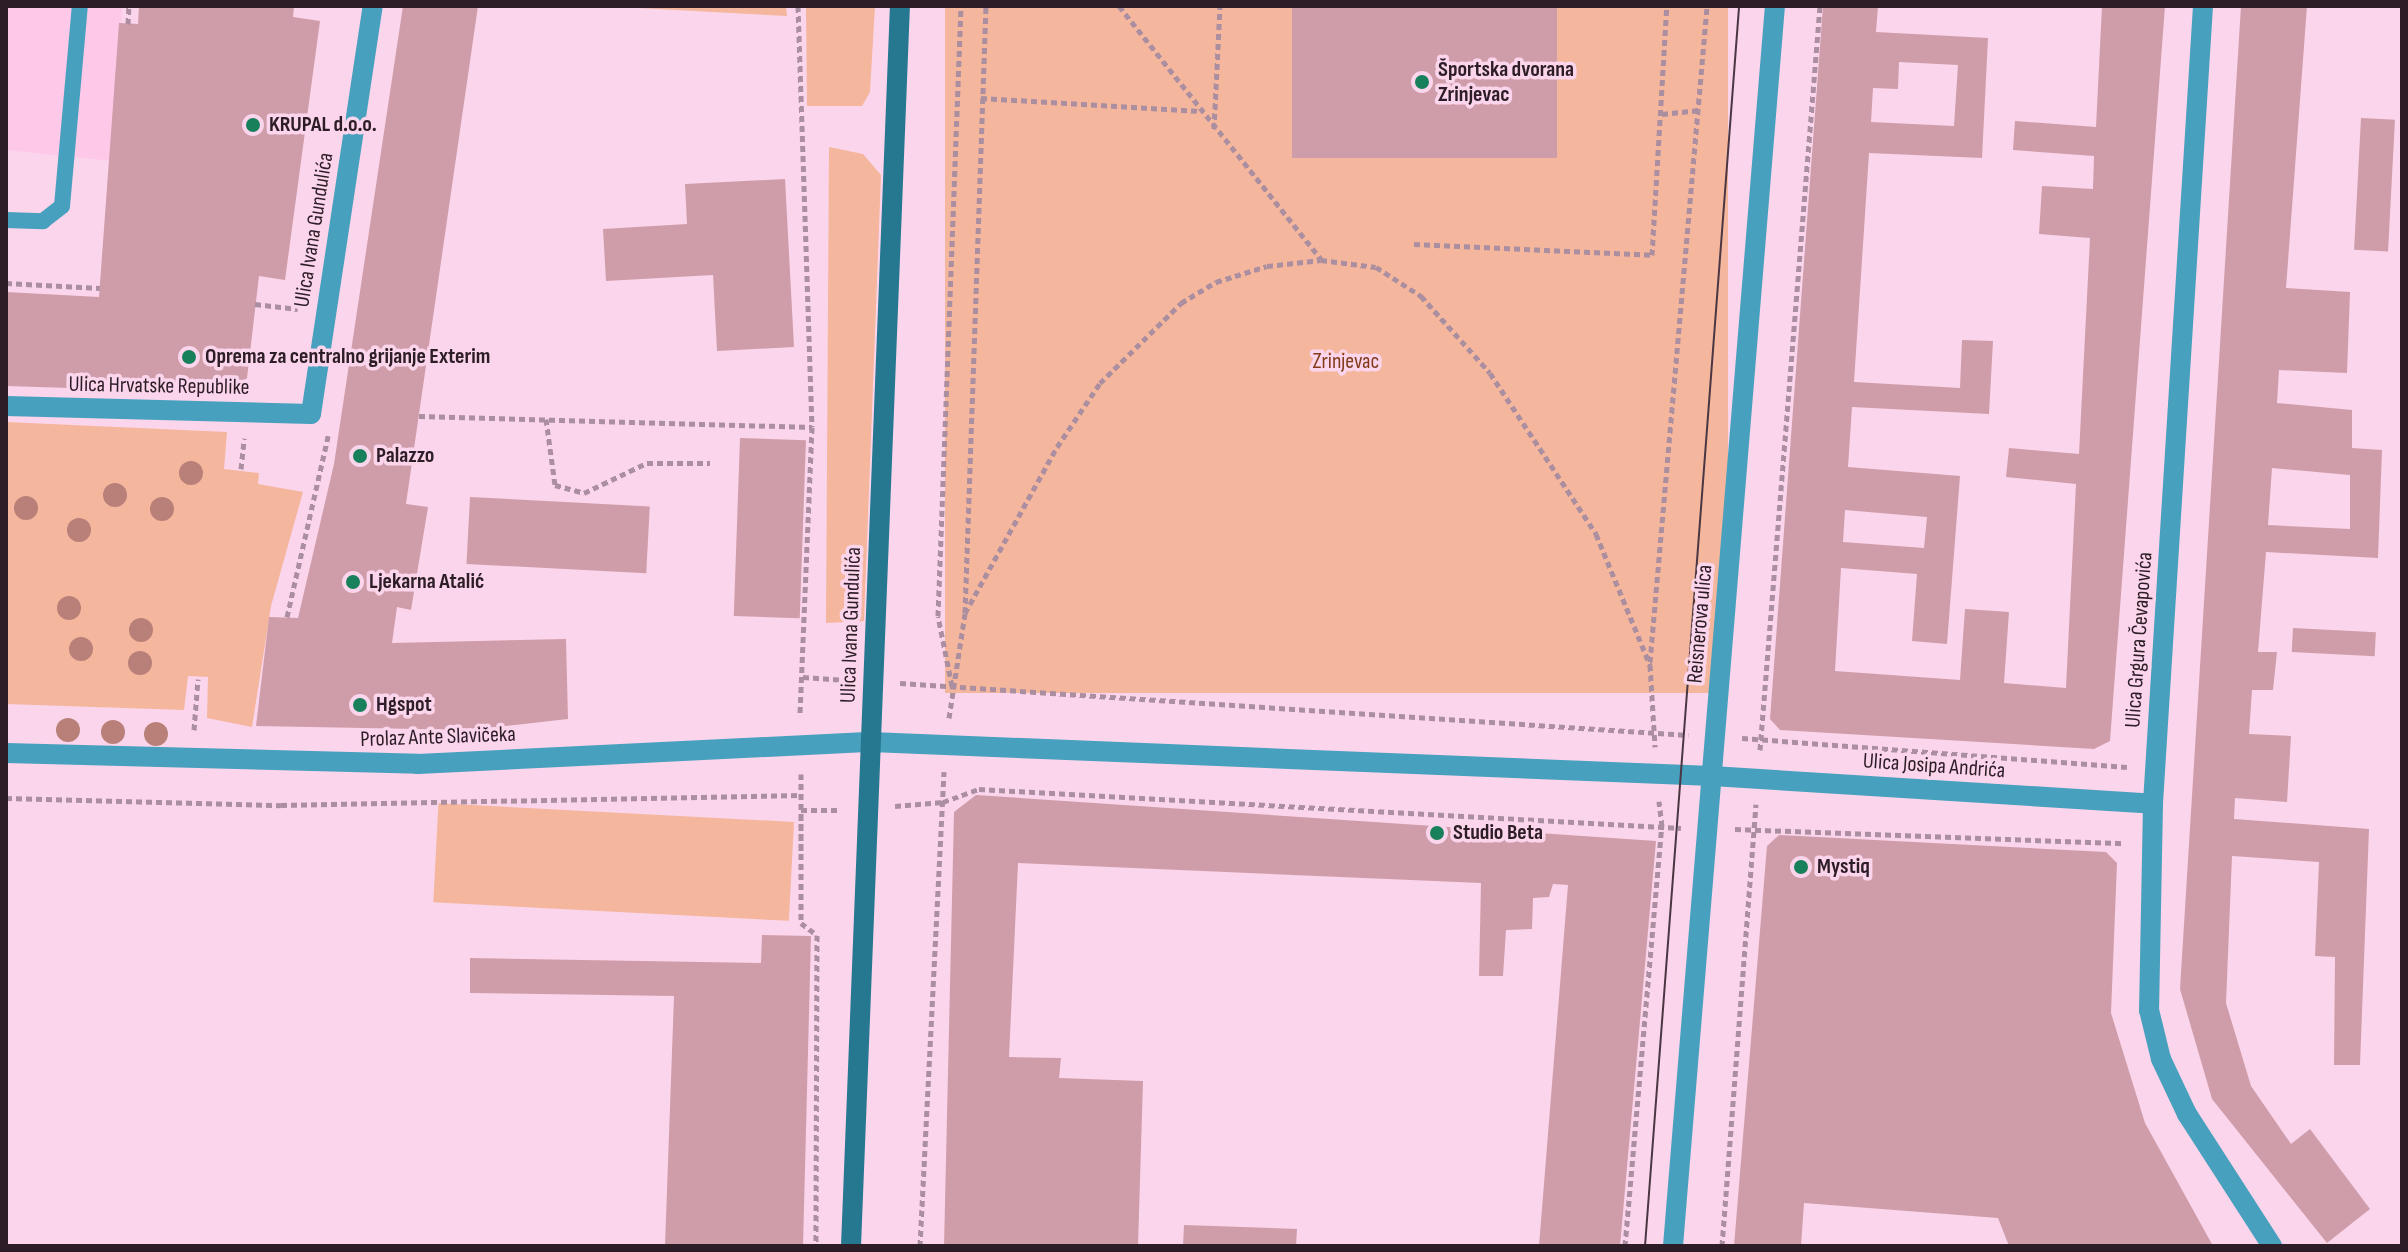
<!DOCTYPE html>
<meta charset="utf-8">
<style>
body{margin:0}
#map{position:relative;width:2408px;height:1252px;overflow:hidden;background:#fbd5eb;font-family:"Sofia Sans Condensed",sans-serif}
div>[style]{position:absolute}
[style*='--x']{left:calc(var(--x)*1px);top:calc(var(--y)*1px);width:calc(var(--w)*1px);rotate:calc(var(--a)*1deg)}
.built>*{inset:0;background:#fec9e8}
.green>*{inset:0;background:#f4b69d;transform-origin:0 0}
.building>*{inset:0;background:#cf9da9;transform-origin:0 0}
.path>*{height:5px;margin-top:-2.5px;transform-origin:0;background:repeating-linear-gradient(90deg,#ab8e9f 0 6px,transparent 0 10px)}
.lane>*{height:16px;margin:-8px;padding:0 8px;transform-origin:8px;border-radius:8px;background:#47a0bd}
.street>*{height:20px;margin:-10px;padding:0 10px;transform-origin:10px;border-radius:10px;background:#47a0bd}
.secondary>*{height:20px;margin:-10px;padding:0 10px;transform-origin:10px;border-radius:10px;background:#267891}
.tram>*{height:2px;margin:-1px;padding:0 1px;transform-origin:1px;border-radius:1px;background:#4a3743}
.trees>*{width:24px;height:24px;margin:-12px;border-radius:50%;background:#b88079}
.dots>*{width:22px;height:22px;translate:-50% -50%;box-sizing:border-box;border:4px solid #fbd5eb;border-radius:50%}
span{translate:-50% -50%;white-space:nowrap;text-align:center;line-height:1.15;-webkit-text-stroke:7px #fbd5eb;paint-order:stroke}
.poi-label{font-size:22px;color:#2d1d27;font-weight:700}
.left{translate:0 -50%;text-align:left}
.street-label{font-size:22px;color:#2d1d27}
.park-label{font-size:22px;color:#823b1b}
.frame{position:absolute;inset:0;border:8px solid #2d1d27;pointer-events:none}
</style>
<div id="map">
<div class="built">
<i style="clip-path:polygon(6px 6px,122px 6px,113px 161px,6px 150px)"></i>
</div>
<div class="green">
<i style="clip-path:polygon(601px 6px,786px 6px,787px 16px)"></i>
<i style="clip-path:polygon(806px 6px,875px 6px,870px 92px,862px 106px,807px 106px)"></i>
<i style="left:945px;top:6px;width:783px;height:687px"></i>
<i style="clip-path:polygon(829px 147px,863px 154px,881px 175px,864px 621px,826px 623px)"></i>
<i style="clip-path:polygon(6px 422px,227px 432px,224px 469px,259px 473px,258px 484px,303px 492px,271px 606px,252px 727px,207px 718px,208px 677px,188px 676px,184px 710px,6px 704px)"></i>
<i style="left:794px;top:822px;width:99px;height:356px;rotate:93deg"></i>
</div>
<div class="building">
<i style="clip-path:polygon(139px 6px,294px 6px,293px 17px,320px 21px,285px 280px,259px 276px,247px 378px,229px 393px,6px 386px,6px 292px,99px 297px,119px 23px,138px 24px)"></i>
<i style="clip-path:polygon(403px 6px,478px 6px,406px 504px,428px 507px,411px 610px,397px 607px,392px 643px,566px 639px,568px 719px,471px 730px,256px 726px,269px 617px,298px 618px,334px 464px)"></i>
<i style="left:1292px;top:6px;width:265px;height:152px"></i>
<i style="clip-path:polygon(evenodd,1823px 6px,1878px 6px,1876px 32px,1988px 38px,1982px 158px,1869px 153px,1854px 382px,1960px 388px,1962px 340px,1993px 341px,1989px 414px,1852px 407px,1848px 467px,1960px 476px,1947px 644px,1912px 641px,1917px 574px,1841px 568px,1835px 671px,1960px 680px,1965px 609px,2009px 612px,2004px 683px,2066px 688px,2076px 484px,2006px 477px,2009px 448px,2079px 454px,2090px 238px,2039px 234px,2042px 186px,2093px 189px,2094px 156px,2013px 150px,2015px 121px,2096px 127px,2102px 6px,2165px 6px,2110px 741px,2094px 749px,1780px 730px,1770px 719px,1823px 6px,1899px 62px,1958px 65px,1954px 126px,1871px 122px,1873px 88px,1898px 89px,1899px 62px,1823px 6px,1845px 510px,1927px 517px,1924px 548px,1843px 542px,1845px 510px)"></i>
<i style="clip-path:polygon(evenodd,2241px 6px,2307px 6px,2286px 288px,2350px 292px,2347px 373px,2279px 370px,2277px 403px,2352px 410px,2352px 448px,2382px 450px,2378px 558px,2266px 552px,2258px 652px,2277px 652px,2273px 690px,2252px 690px,2249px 734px,2291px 736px,2287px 802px,2235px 798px,2234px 819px,2369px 829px,2360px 1065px,2334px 1065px,2335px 957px,2315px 956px,2319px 862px,2232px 856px,2226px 1003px,2251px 1086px,2291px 1144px,2310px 1129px,2370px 1209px,2327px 1243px,2212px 1099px,2180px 989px,2241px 6px,2272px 468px,2350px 475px,2350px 529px,2268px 525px,2272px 468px)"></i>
<i style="left:2361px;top:118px;width:34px;height:132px;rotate:3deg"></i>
<i style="clip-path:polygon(785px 179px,794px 347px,717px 351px,713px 275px,606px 281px,603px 229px,687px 224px,685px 184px)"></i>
<i style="left:740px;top:438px;width:66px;height:178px;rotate:2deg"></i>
<i style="left:470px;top:497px;width:180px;height:67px;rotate:3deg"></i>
<i style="left:2293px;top:628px;width:83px;height:24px;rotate:3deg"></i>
<i style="clip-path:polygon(976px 795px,1656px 841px,1620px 1246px,1539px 1246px,1568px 885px,1553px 884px,1549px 897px,1533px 898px,1532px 929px,1506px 930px,1503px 976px,1479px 976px,1481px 883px,1018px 863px,1009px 1057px,1061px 1058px,1059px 1078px,1143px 1081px,1138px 1246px,944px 1246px,954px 812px)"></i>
<i style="clip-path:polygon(1779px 835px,2106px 852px,2117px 863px,2111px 1013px,2145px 1123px,2213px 1246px,2009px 1246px,1998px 1218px,1804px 1203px,1801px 1246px,1734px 1246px,1767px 846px)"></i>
<i style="clip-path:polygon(762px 935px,811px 936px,803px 1246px,665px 1246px,674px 996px,470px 993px,470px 958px,761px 963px)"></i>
<i style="clip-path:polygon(1184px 1225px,1297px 1229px,1296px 1246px,1183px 1246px)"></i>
</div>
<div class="path">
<i style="--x:798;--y:6;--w:421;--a:88.1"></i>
<i style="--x:812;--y:427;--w:289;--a:92.4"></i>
<i style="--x:1119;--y:6;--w:324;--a:51.4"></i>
<i style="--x:128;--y:24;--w:18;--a:-87"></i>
<i style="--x:981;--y:98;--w:219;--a:3.4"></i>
<i style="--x:1662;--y:114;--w:38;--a:-6"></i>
<i style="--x:1214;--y:129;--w:123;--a:-87.2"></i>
<i style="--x:1414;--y:244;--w:238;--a:2.6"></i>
<i style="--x:1652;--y:255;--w:249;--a:-86.6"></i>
<i style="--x:6;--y:283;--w:94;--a:3"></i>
<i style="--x:255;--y:304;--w:43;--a:6.6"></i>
<i style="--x:419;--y:416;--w:393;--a:1.6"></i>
<i style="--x:546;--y:419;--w:67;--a:82.2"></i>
<i style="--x:555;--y:485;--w:30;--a:15"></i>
<i style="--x:584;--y:493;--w:70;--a:-25.5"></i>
<i style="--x:647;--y:463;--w:63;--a:0"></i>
<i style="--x:241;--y:469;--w:31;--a:-84"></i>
<i style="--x:965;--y:613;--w:190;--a:-61"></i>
<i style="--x:1057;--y:447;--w:77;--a:-56.1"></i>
<i style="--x:1100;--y:383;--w:114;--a:-44.6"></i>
<i style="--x:1181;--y:303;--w:41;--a:-31"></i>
<i style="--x:1216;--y:282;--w:53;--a:-17.4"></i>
<i style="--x:1267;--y:266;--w:54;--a:-6.3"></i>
<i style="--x:1321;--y:260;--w:55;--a:7.3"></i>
<i style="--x:1376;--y:267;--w:54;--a:32.8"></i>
<i style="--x:1421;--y:296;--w:103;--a:48.1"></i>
<i style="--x:1490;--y:373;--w:193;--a:56.6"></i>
<i style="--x:1596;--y:534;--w:142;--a:67.6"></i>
<i style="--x:1650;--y:665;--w:82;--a:86.5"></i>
<i style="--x:287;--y:617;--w:186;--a:-77.2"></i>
<i style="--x:1650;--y:662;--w:658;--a:-85.03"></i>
<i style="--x:803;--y:677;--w:43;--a:4"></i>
<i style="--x:900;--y:683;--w:790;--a:3.78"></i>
<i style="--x:952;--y:686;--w:71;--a:-101.3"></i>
<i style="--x:938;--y:616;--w:610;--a:-87.84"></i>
<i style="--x:949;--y:718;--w:106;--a:-81.3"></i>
<i style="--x:965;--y:613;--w:607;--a:-88.02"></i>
<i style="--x:194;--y:730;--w:51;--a:-85.5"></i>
<i style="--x:1742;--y:738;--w:386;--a:4.3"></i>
<i style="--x:1760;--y:750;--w:746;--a:-85.39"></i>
<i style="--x:801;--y:774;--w:149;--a:90"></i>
<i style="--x:801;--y:923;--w:20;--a:37"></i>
<i style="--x:817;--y:935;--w:311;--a:90.2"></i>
<i style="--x:6;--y:798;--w:275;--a:1.5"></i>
<i style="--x:281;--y:805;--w:520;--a:-1.1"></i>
<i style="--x:895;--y:806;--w:48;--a:-4.8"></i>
<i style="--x:943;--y:802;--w:38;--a:-20"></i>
<i style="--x:979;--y:789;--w:703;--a:3.18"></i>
<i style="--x:801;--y:810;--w:40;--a:0"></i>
<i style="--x:1735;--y:829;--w:390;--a:2.1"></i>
<i style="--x:920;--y:1246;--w:475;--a:-87.1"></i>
<i style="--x:1625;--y:1246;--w:422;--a:-85"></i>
<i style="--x:1662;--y:826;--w:25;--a:-97"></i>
<i style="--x:1722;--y:1246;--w:443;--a:-85.6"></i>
</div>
<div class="lane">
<i style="--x:6;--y:220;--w:37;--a:2"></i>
<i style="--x:43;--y:221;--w:24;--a:-38"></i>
<i style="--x:62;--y:206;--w:201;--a:-84.9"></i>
</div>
<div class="street">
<i style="--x:2203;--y:6;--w:800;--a:93.59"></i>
<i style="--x:2153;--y:804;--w:206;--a:91.1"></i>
<i style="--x:2149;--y:1010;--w:50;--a:76.2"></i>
<i style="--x:2161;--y:1059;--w:61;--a:64.7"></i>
<i style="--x:2187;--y:1114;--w:157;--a:57.2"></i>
<i style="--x:6;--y:406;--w:305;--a:1.5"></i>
<i style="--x:311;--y:414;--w:413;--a:-81.4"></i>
<i style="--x:6;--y:753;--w:412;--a:1.5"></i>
<i style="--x:418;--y:764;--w:454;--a:-2.8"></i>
<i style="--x:871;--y:742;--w:842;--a:2.32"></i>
<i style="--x:1712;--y:776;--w:442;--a:3.6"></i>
<i style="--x:1673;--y:1246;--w:1244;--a:-85.3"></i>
</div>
<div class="secondary">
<i style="--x:851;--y:1246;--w:1241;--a:-87.74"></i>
</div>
<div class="tram">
<i style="--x:1645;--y:1246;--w:1244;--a:-85.66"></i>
</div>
<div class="trees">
<i style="left:191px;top:473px"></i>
<i style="left:115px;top:495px"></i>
<i style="left:26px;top:508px"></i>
<i style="left:162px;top:509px"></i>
<i style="left:79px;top:530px"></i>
<i style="left:69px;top:608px"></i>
<i style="left:141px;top:630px"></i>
<i style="left:81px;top:649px"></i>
<i style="left:140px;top:663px"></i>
<i style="left:68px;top:730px"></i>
<i style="left:113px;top:732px"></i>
<i style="left:156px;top:734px"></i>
</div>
<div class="dots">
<i style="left:1422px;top:82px;background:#18805a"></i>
<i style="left:253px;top:125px;background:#18805a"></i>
<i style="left:189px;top:357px;background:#18805a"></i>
<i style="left:360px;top:456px;background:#18805a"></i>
<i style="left:353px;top:582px;background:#18805a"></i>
<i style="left:360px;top:705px;background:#18805a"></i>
<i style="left:1437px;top:833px;background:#18805a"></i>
<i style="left:1801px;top:867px;background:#18805a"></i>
</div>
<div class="poi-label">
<span class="left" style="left:1438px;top:82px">Športska dvorana<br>Zrinjevac</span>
<span class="left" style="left:269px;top:125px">KRUPAL d.o.o.</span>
<span class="left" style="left:205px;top:357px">Oprema za centralno grijanje Exterim</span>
<span class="left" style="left:376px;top:456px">Palazzo</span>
<span class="left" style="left:369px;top:582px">Ljekarna Atalić</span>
<span class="left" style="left:376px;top:705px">Hgspot</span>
<span class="left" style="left:1453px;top:833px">Studio Beta</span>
<span class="left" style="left:1817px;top:867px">Mystiq</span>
</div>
<div class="street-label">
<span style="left:314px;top:230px;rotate:-81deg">Ulica Ivana Gundulića</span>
<span style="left:159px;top:386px;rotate:1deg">Ulica Hrvatske Republike</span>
<span style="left:1700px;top:624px;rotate:-85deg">Reisnerova ulica</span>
<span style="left:851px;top:625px;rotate:-88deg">Ulica Ivana Gundulića</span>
<span style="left:2139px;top:640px;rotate:-86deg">Ulica Grgura Čevapovića</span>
<span style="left:438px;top:737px;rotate:-2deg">Prolaz Ante Slavičeka</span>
<span style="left:1934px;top:766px;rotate:4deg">Ulica Josipa Andrića</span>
</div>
<div class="park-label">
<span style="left:1346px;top:362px">Zrinjevac</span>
</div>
<div class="frame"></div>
</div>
